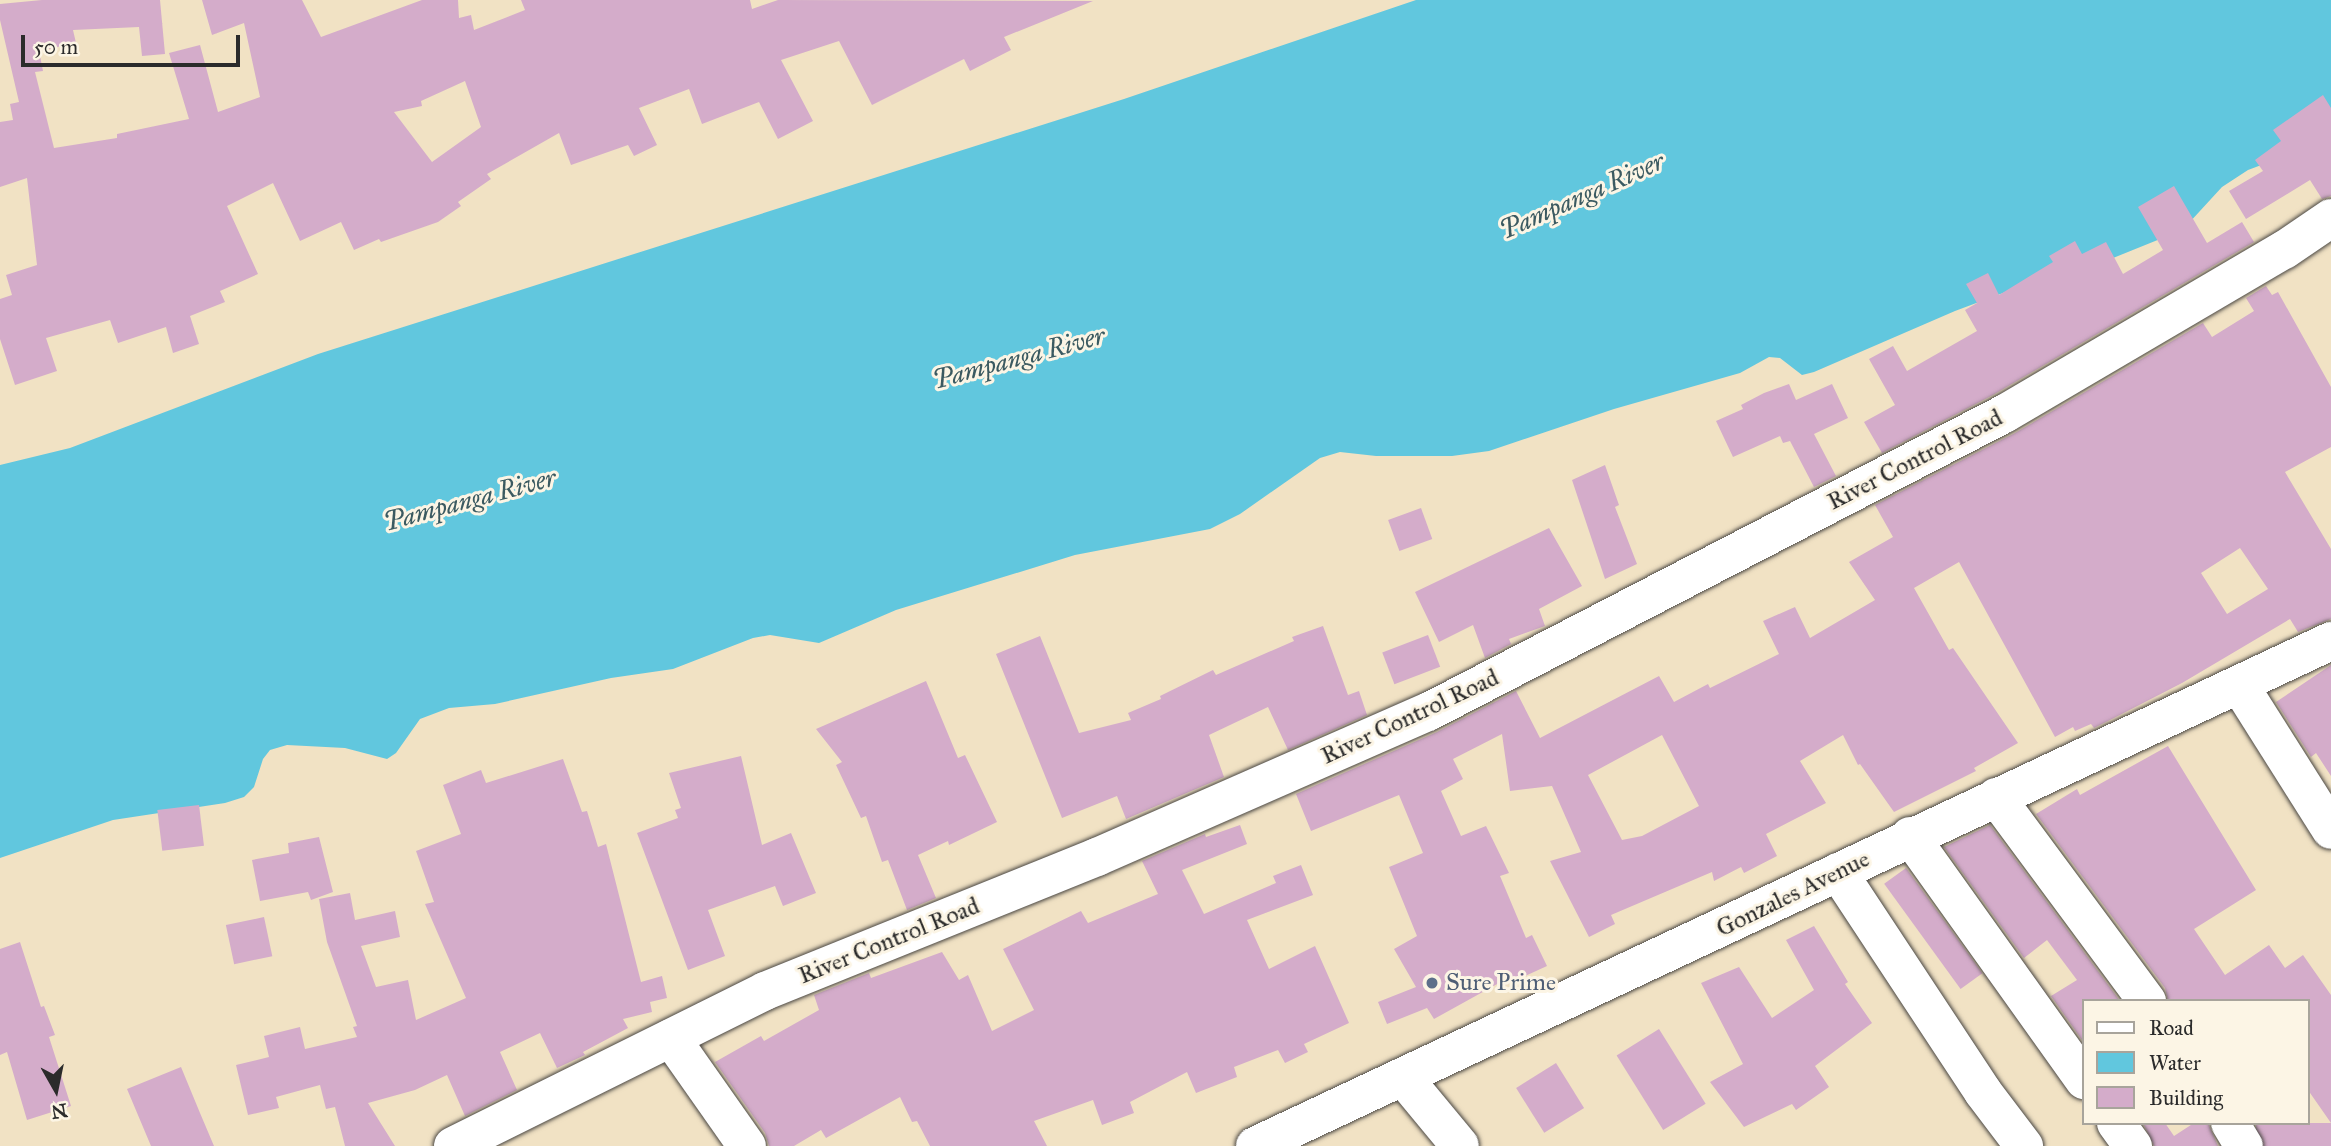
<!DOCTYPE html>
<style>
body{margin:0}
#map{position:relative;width:2331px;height:1146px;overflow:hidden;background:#f1e2c4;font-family:"IM FELL Great Primer",serif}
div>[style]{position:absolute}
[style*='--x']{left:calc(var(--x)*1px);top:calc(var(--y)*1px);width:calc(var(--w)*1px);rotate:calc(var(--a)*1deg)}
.water>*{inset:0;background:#61c7de}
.building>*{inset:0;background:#d4acca;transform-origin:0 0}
.roads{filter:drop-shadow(0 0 2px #494642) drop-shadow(0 0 2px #494642)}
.minor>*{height:38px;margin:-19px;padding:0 19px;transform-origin:19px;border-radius:19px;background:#fff}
.major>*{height:38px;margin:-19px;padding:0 19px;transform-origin:19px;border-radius:19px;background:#fff}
.dots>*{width:19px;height:19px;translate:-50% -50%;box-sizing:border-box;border:4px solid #fcf5e5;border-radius:50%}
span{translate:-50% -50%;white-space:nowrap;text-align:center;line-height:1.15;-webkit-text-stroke:6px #fcf5e5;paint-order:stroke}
.street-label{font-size:24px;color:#2b2b2b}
.service-label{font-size:24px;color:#4e5e75}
.left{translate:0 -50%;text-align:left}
.water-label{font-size:26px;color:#3b5a61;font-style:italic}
.legend{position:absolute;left:2082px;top:999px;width:228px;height:126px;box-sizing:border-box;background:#fcf5e5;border:2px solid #a8a49b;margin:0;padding:9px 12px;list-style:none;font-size:21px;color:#2b2b2b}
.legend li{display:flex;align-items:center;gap:14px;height:35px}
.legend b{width:35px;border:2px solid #a8a49b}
.north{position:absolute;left:21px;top:1055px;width:70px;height:70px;-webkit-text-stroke:5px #fcf5e5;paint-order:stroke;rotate:171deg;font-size:19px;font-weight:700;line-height:28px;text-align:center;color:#2b2b2b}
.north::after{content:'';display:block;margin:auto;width:24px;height:32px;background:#2b2b2b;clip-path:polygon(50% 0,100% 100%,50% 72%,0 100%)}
.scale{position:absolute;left:21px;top:35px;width:219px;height:32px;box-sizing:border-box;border:4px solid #2b2b2b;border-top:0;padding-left:9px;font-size:21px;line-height:24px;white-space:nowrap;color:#2b2b2b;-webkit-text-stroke:5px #fcf5e5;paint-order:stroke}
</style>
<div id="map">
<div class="water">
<i style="clip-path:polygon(1416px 0,2331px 0,2331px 139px,2248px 170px,2222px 187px,2188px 224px,2170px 235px,2076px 273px,2019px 287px,1955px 311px,1814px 372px,1802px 375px,1780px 358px,1769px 357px,1740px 373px,1614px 409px,1489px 451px,1452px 456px,1376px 456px,1340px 452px,1320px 458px,1240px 514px,1210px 529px,1075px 555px,896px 610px,819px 643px,770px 635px,753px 638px,673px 669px,611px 678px,495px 704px,449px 708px,420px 719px,396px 753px,387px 759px,345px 748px,287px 745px,270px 750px,263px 759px,254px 787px,244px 797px,225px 803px,113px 820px,0 858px,0 465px,70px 448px,318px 354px,1124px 99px)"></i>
</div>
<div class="building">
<i style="clip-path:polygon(evenodd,42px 0,160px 0,165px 54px,142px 56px,139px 27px,73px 30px,76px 43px,39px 51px,43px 71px,35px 72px,54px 148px,117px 138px,117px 134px,189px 119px,169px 53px,200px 45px,218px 112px,260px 97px,244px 23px,212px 35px,202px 0,302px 0,321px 37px,422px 0,458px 0,459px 18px,471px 15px,474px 30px,525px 10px,521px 0,750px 0,752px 9px,778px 0,1093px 1px,1004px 37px,1011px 50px,970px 71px,964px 59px,872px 105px,839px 41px,781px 60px,813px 121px,778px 139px,759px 102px,702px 124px,689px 89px,639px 108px,657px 145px,634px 156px,628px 145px,571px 165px,559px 133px,487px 174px,491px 179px,458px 202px,461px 206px,438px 222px,381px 242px,379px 239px,354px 250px,341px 222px,300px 241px,273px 183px,227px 206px,258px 274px,220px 291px,225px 302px,190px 316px,199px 344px,173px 353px,166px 327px,118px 343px,110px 320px,46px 338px,57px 371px,15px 385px,0 339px,0 299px,12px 295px,6px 275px,37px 265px,27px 178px,0 187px,0 122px,13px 120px,10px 104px,19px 102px,0 20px,0 4px,42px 0,465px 81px,481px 127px,432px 162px,394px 112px,422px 106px,421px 101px,465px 81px)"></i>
<i style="clip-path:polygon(2323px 95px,2331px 108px,2331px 196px,2322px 199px,2310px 180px,2246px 219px,2229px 191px,2263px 171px,2255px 160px,2281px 141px,2273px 130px)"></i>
<i style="clip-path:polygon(2174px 186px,2207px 243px,2242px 222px,2254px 242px,1993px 395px,1882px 453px,1864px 422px,1895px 405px,1869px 359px,1893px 346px,1907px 371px,1977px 331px,1965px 310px,1977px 303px,1966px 284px,1988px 273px,1999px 295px,2053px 262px,2049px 256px,2075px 241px,2082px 254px,2106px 242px,2123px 274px,2163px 250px,2138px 207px)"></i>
<i style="clip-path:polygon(evenodd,2266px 286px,2272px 295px,2278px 292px,2331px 387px,2331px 447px,2285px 472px,2331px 549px,2331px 619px,2298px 632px,2290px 619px,2182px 683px,2114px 718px,2094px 728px,2091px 724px,2075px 731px,2073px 727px,2055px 737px,1959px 562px,1914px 588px,1949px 650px,1953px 648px,2018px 743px,1974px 768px,1976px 771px,1894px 812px,1860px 764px,1858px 765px,1843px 735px,1800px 761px,1826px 803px,1766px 834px,1777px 856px,1744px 873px,1741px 867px,1714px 881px,1712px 872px,1611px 915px,1615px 924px,1589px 937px,1550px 861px,1581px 852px,1552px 786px,1510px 791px,1502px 734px,1453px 759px,1463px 779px,1441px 791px,1461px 836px,1486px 826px,1509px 873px,1500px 876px,1526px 938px,1532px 935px,1547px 966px,1501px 987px,1499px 983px,1434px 1019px,1427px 1008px,1387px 1024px,1378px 1002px,1416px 987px,1394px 949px,1417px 936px,1389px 867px,1423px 853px,1399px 795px,1311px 831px,1296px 794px,1437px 732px,1516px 691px,1540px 738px,1659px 676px,1674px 702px,1708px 684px,1710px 688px,1779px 654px,1763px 621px,1795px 607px,1810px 638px,1875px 600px,1849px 562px,1893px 537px,1875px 505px,2015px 433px,2203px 323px,2212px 337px,2254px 311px,2246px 298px,2266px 286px,2240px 548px,2268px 589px,2227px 614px,2201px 573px,2240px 548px,2266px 286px,1662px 735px,1699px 806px,1642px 836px,1622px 840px,1588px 775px,1662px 735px)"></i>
<i style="clip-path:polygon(1789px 384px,1796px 400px,1832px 384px,1848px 418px,1814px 434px,1836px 476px,1814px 487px,1790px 441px,1783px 443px,1780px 436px,1733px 457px,1716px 421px,1743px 409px,1741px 405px,1764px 393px)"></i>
<i style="clip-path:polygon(1605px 465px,1619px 505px,1615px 507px,1637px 564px,1605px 579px,1572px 480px)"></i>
<i style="left:1421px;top:508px;width:33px;height:35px;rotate:70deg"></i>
<i style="clip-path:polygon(1549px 528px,1582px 586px,1539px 609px,1545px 626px,1509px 639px,1511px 644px,1485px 658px,1473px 625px,1439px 642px,1415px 592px)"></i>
<i style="clip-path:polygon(1323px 626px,1348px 695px,1359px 691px,1367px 715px,1288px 750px,1268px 707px,1209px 735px,1224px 777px,1126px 819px,1117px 796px,1062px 818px,996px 654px,1040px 636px,1079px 733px,1131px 720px,1128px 713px,1161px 699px,1160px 696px,1213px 670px,1216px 675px,1294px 641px,1292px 637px)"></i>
<i style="left:1428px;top:635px;width:34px;height:49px;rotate:69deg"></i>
<i style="clip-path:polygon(2331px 665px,2331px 776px,2316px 753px,2311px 757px,2276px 702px)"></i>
<i style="clip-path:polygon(926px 681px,958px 758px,965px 755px,997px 822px,949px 845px,948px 841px,918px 855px,936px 898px,907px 910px,888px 860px,882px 862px,866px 816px,861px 818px,836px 765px,842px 762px,816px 729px)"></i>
<i style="clip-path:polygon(2168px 746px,2256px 890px,2194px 929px,2225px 975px,2269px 945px,2285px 968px,2303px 955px,2331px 995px,2331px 1123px,2308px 1090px,2308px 1001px,2168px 1001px,2165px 988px,2036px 814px,2077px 789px,2080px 795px)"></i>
<i style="clip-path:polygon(741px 756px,762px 845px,791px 833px,816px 893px,783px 906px,775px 886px,708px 910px,725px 956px,688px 970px,637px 833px,678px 818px,675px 810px,681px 808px,669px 773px)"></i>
<i style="clip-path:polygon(563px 759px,582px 812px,587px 811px,598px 847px,606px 844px,641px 982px,662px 976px,667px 998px,650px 1002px,652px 1012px,623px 1019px,628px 1028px,583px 1052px,585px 1055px,557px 1068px,540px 1033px,500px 1052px,517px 1090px,465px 1116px,447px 1075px,415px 1090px,368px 1103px,395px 1146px,345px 1146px,335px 1107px,326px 1109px,320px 1085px,276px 1097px,279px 1108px,248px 1115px,236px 1065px,269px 1057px,264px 1036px,300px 1027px,305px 1049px,357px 1037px,353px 1027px,357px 1026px,327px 942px,319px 899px,350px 893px,355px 920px,395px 911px,400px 937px,361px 946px,376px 987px,408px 980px,416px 1020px,466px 998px,425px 904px,434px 902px,416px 851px,461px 834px,443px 785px,481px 770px,486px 783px)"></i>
<i style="left:199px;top:805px;width:41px;height:42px;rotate:83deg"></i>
<i style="clip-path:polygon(1240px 825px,1247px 844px,1182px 870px,1204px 914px,1276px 883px,1273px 876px,1301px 865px,1313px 895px,1247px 920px,1269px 969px,1315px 946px,1349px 1023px,1304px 1044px,1308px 1052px,1285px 1063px,1278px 1050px,1234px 1067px,1237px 1077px,1196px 1093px,1187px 1072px,1130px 1102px,1134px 1113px,1102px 1125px,1093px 1100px,1034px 1121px,1047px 1146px,930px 1146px,917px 1121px,912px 1122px,900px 1097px,826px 1138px,821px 1130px,794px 1146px,769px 1146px,765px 1133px,715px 1062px,761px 1036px,764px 1041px,819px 1010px,814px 995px,869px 973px,871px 978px,942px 952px,959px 980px,968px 975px,992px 1031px,1034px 1010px,1003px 949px,1081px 911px,1088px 923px,1158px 894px,1142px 861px,1205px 834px,1206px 837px)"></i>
<i style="clip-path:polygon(1990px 825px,2120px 1001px,2084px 1001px,2084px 1043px,2051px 996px,2077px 980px,2047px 940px,2024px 958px,1944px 847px)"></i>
<i style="clip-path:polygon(319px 837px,333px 892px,311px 900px,308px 892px,260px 901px,252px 860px,289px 853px,288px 843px)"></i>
<i style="left:1906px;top:868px;width:130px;height:27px;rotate:54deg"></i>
<i style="left:264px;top:917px;width:40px;height:39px;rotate:78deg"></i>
<i style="clip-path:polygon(1814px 926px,1848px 982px,1845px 984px,1872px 1023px,1815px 1066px,1829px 1087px,1796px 1110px,1792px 1104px,1744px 1127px,1710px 1082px,1743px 1064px,1701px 983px,1739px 967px,1772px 1018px,1814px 990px,1786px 940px)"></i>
<i style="clip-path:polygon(20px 942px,41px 1007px,44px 1006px,55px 1035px,49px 1037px,71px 1106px,27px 1120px,7px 1052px,0 1055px,0 949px)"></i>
<i style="left:1659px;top:1029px;width:88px;height:50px;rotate:58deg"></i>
<i style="left:1556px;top:1063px;width:53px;height:47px;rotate:58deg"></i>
<i style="clip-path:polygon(181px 1067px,200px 1113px,214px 1146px,151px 1146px,127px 1089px)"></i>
<i style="clip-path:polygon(2143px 1123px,2165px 1123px,2174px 1136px,2194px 1123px,2208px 1123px,2218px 1146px,2154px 1146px)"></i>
<i style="left:2256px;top:1123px;width:75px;height:25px"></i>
</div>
<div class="roads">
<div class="minor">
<i style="--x:2240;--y:686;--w:170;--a:57.7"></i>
<i style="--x:1996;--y:797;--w:254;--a:53.5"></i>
<i style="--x:1910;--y:836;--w:300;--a:54.5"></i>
<i style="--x:1838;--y:872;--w:263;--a:56.6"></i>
<i style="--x:1983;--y:1092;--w:68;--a:52.8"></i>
<i style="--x:671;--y:1038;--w:132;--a:54.9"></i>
<i style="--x:1403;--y:1077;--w:89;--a:50.4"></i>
<i style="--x:2116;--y:1123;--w:29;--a:54"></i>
<i style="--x:2230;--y:1123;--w:27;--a:59"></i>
<i style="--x:453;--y:1146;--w:348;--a:-26.4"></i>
<i style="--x:765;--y:991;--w:358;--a:-22"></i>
<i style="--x:1097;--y:857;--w:361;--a:-23.7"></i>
<i style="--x:1428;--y:712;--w:649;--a:-27.36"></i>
<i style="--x:2004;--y:414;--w:324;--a:-30.4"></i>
<i style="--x:2284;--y:250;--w:57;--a:-34.2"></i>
</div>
<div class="major">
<i style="--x:1255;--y:1146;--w:1189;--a:-25.14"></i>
</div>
</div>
<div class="dots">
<i style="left:1432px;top:983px;background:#5c6f8a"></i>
</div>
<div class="street-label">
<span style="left:1915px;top:460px;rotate:-27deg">River Control Road</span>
<span style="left:1410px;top:717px;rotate:-25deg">River Control Road</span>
<span style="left:1793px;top:894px;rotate:-26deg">Gonzales Avenue</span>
<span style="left:889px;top:941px;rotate:-22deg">River Control Road</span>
</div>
<div class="service-label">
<span class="left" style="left:1446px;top:983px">Sure Prime</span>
</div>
<div class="water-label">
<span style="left:1582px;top:196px;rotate:-24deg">Pampanga River</span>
<span style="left:1019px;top:358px;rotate:-15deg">Pampanga River</span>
<span style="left:470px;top:500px;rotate:-15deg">Pampanga River</span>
</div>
<ul class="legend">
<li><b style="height:9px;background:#fff"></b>Road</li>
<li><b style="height:19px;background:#61c7de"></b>Water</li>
<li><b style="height:19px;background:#d4acca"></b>Building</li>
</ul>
<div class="north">N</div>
<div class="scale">50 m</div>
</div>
